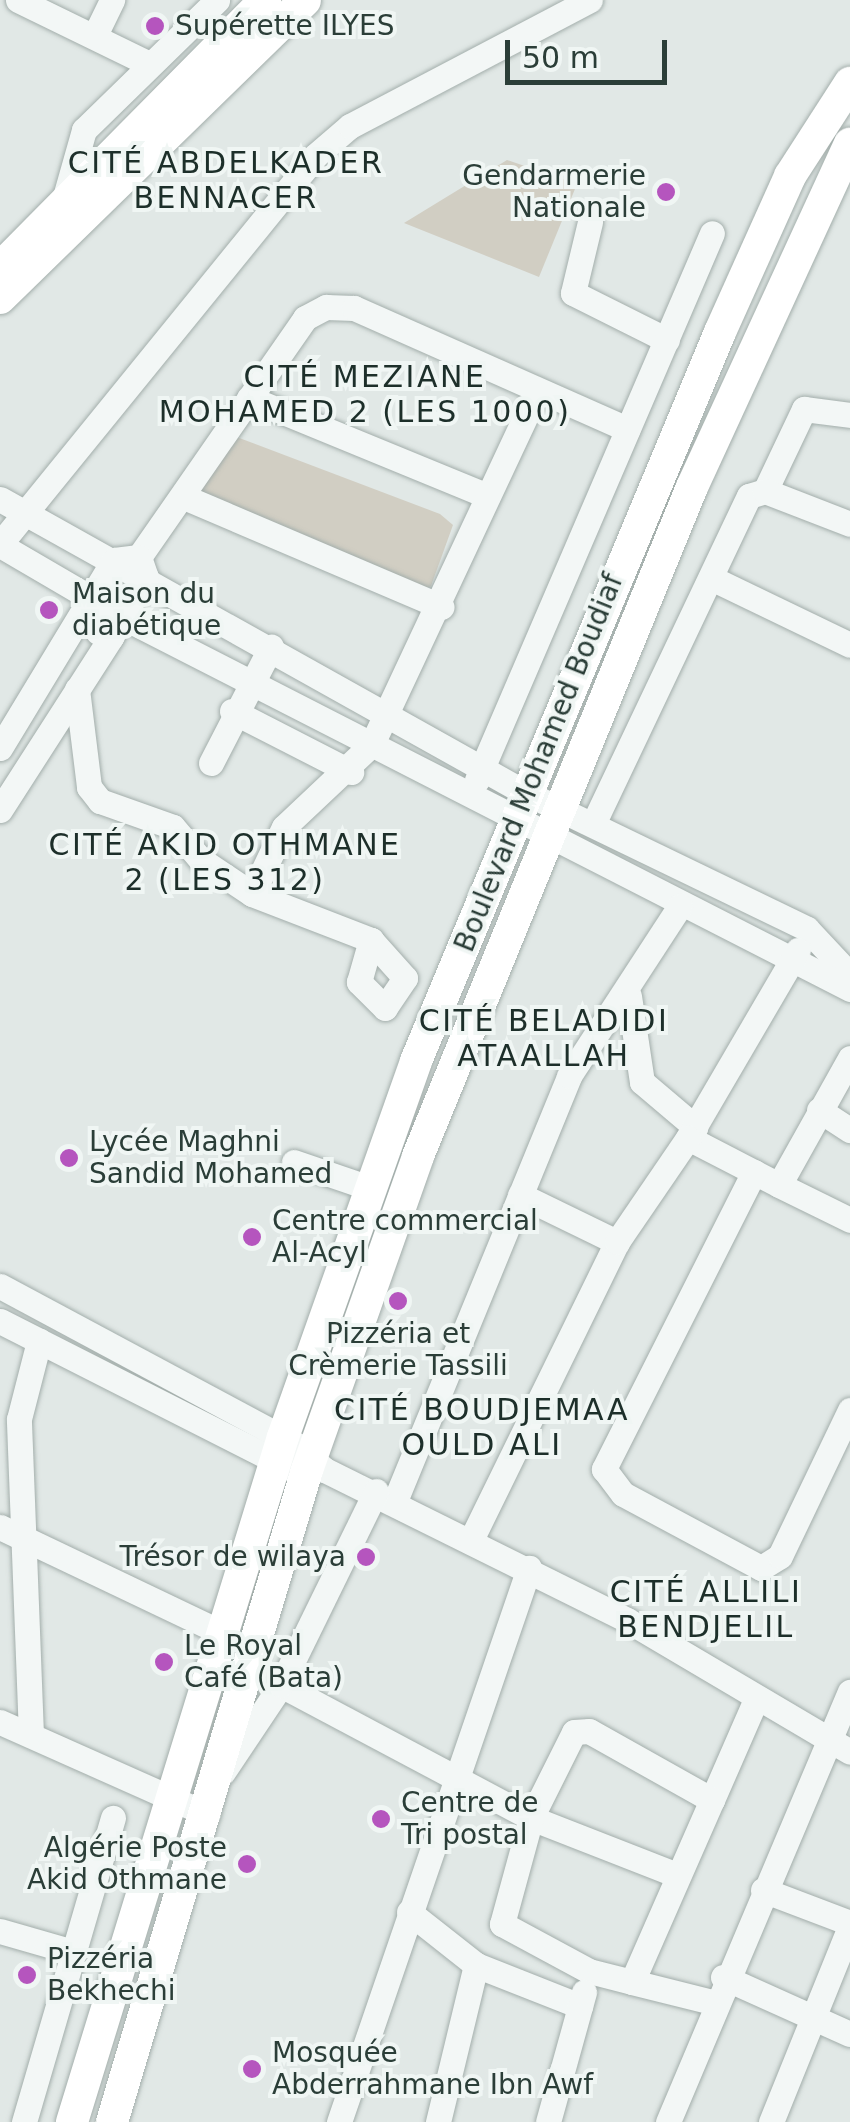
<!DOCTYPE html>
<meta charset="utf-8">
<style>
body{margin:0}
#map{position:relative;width:850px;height:2122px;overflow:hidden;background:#e1e8e6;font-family:"DejaVu Sans",sans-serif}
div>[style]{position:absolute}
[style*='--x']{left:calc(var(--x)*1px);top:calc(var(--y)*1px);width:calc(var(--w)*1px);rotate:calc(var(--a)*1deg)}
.green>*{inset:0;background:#d1cec3}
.roads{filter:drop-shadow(0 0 2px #a3aeab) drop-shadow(0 0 2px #a3aeab)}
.minor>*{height:25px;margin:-12.5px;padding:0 12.5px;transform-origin:12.5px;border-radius:12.5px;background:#f3f7f6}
.major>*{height:32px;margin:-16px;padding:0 16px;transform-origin:16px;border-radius:16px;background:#fff}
.dots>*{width:28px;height:28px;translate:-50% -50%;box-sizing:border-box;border:5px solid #f0f6f4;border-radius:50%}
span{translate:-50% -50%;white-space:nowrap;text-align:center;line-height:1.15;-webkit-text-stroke:8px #f0f6f4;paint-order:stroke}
.poi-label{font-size:28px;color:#2b3e38}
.left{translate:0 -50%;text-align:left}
.right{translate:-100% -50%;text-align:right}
.street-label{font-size:28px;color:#2b3e38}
.neighbourhood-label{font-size:30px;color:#1d2f2a;letter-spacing:2.5px}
.scale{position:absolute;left:505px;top:40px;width:162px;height:45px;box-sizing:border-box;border:5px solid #2b3e38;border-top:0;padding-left:12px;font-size:30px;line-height:35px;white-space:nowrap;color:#2b3e38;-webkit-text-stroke:8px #f0f6f4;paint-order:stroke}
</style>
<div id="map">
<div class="green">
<i style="clip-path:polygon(507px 160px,577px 184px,539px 277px,404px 223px)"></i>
<i style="clip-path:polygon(234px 436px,440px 514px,453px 525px,431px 586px,418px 592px,204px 502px,200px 489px)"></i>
</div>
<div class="roads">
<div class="minor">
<i style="--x:18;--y:0;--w:141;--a:26"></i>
<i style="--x:96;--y:33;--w:37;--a:-64"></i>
<i style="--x:65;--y:197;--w:70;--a:-74.2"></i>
<i style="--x:84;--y:130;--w:186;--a:-44.3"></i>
<i style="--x:590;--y:222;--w:73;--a:103.5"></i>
<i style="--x:573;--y:293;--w:105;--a:26.6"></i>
<i style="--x:249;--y:398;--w:258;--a:22.3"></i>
<i style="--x:765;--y:491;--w:91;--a:-64.6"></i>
<i style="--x:804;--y:409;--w:46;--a:7.4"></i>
<i style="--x:184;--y:497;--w:280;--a:23.1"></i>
<i style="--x:0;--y:499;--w:600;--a:29.21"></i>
<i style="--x:524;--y:792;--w:314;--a:25.8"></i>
<i style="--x:807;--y:929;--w:63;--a:46.9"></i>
<i style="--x:0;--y:544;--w:500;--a:-50.9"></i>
<i style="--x:315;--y:156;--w:46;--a:-40.6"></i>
<i style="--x:350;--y:126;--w:271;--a:-27.7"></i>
<i style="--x:0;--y:545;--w:143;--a:30.3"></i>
<i style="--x:123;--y:617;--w:817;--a:27.1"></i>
<i style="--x:139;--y:557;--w:291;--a:-55.2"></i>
<i style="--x:305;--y:318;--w:24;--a:-28"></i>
<i style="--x:326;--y:307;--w:28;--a:2"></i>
<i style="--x:354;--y:308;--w:299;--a:23.9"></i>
<i style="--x:711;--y:578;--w:154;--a:25.7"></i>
<i style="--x:77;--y:689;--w:99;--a:83"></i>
<i style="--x:89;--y:787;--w:18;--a:52"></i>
<i style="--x:100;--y:801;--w:77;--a:19.6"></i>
<i style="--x:173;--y:827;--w:43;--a:49.7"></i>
<i style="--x:201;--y:860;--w:61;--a:33.7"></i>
<i style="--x:252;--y:894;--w:128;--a:21.1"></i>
<i style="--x:371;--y:940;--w:51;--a:48.2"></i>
<i style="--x:405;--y:978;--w:36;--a:124"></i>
<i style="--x:385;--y:1008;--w:37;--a:-135"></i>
<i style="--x:359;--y:982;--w:44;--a:-74.1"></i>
<i style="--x:232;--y:711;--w:134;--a:27.1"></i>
<i style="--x:0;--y:748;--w:220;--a:-58.8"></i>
<i style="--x:114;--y:560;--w:25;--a:-7"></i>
<i style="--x:139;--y:557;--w:21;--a:71"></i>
<i style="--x:146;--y:577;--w:69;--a:120.3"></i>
<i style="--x:211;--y:763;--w:131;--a:-62.7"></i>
<i style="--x:477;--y:780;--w:595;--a:-66.75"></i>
<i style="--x:0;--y:810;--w:206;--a:-57.3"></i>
<i style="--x:111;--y:637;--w:14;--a:-159"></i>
<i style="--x:595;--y:820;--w:359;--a:-64.6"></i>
<i style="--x:749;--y:496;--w:17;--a:-17"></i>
<i style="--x:765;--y:491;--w:91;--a:21.2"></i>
<i style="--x:252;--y:894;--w:74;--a:-64.5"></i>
<i style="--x:284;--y:827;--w:121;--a:-43.3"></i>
<i style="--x:372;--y:744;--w:390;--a:-64.9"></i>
<i style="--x:629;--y:996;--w:87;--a:81.4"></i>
<i style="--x:642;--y:1082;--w:70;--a:40.3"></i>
<i style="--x:850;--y:1058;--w:145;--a:119.2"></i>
<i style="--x:779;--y:1185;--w:79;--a:26.2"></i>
<i style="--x:819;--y:1110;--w:37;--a:33"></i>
<i style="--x:294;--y:1162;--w:80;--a:18.9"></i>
<i style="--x:754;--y:1172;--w:333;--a:116.8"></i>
<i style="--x:604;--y:1469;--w:31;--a:53"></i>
<i style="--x:623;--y:1494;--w:157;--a:28.2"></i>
<i style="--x:761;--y:1568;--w:22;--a:-32"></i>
<i style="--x:780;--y:1556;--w:162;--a:-64.4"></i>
<i style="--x:779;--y:1185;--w:102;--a:-152.7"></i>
<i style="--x:688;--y:1138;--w:218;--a:-59.7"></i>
<i style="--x:520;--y:1195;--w:108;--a:25.9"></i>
<i style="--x:0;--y:1286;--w:338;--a:28.2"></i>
<i style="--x:298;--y:1446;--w:36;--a:42"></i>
<i style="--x:325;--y:1470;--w:337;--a:26.4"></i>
<i style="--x:627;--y:1620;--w:259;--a:30.6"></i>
<i style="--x:0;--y:1321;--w:325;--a:26.9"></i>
<i style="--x:395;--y:1501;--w:459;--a:-67.7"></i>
<i style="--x:569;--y:1076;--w:203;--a:-56.9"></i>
<i style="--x:0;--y:1527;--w:246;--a:25.5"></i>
<i style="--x:471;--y:1540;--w:332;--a:-63.9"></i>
<i style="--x:617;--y:1242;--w:126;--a:-55.7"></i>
<i style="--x:281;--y:1685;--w:283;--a:28"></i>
<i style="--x:531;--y:1818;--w:157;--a:21.3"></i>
<i style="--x:0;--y:1722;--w:227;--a:24"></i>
<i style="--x:31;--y:1735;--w:316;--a:-92.2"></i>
<i style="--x:19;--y:1419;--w:81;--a:-75.6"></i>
<i style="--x:223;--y:1772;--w:105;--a:-56.3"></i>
<i style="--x:281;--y:1685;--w:216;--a:-63.9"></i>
<i style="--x:712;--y:1800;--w:112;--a:-66.4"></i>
<i style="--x:763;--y:1890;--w:93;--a:20.8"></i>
<i style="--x:409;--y:1912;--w:85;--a:38.3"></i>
<i style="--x:476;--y:1965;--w:112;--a:21.5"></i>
<i style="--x:0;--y:1931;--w:76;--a:16"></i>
<i style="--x:723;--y:1977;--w:139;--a:24.2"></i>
<i style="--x:632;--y:1982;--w:199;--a:-66.3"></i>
<i style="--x:712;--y:1800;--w:141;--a:-150.7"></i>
<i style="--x:589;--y:1731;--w:15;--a:176"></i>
<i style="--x:574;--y:1732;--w:96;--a:116.6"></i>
<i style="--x:531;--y:1818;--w:110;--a:105.3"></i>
<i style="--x:502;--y:1924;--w:99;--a:28.4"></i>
<i style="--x:589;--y:1971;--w:44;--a:14.3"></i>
<i style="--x:632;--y:1982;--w:82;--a:14"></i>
<i style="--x:24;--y:2122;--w:317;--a:-73.7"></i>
<i style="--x:339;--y:2122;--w:586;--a:-71.07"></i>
<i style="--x:438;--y:2122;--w:162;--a:-76.4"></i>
<i style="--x:548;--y:2122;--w:135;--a:-74.5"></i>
<i style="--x:668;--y:2122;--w:467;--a:-67.1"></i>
<i style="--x:771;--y:2122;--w:211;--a:-68"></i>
</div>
<div class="major">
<i style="--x:0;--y:268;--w:377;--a:-45.3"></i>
<i style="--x:0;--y:298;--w:426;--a:-44.3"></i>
<i style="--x:72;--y:2122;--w:717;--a:-72.88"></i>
<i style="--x:283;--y:1437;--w:399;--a:-70.5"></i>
<i style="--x:416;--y:1061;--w:790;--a:-67.36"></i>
<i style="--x:720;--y:332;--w:171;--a:-65.8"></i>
<i style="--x:790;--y:176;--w:111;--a:-57.2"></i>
<i style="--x:112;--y:2122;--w:681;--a:-73.35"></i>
<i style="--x:307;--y:1470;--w:333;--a:-70.5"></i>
<i style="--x:418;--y:1156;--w:723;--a:-67.73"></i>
<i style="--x:692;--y:487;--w:378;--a:-65.3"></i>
</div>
</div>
<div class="dots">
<i style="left:155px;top:26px;background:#b555be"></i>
<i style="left:666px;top:192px;background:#b555be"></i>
<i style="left:49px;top:610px;background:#b555be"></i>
<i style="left:69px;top:1158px;background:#b555be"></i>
<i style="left:252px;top:1237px;background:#b555be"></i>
<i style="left:398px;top:1301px;background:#b555be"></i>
<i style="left:366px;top:1557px;background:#b555be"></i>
<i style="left:164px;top:1662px;background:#b555be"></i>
<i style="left:381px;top:1819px;background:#b555be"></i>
<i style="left:247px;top:1864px;background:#b555be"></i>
<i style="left:27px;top:1975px;background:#b555be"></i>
<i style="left:252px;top:2069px;background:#b555be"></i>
</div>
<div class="poi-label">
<span class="left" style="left:175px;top:26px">Supérette ILYES</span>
<span class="right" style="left:646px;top:192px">Gendarmerie<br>Nationale</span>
<span class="left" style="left:72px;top:610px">Maison du<br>diabétique</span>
<span class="left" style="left:89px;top:1158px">Lycée Maghni<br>Sandid Mohamed</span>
<span class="left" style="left:272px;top:1237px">Centre commercial<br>Al-Acyl</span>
<span style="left:398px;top:1350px">Pizzéria et<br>Crèmerie Tassili</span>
<span class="right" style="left:346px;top:1557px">Trésor de wilaya</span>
<span class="left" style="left:184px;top:1662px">Le Royal<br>Café (Bata)</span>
<span class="left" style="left:401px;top:1819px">Centre de<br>Tri postal</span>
<span class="right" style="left:227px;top:1864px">Algérie Poste<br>Akid Othmane</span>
<span class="left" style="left:47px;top:1975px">Pizzéria<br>Bekhechi</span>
<span class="left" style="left:272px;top:2069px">Mosquée<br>Abderrahmane Ibn Awf</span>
</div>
<div class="street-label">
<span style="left:539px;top:763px;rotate:-68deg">Boulevard Mohamed Boudiaf</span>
</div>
<div class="neighbourhood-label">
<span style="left:226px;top:180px">CITÉ ABDELKADER<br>BENNACER</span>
<span style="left:365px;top:394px">CITÉ MEZIANE<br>MOHAMED 2 (LES 1000)</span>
<span style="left:225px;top:862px">CITÉ AKID OTHMANE<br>2 (LES 312)</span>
<span style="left:544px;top:1038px">CITÉ BELADIDI<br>ATAALLAH</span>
<span style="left:482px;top:1427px">CITÉ BOUDJEMAA<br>OULD ALI</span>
<span style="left:706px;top:1609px">CITÉ ALLILI<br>BENDJELIL</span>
</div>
<div class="scale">50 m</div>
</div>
